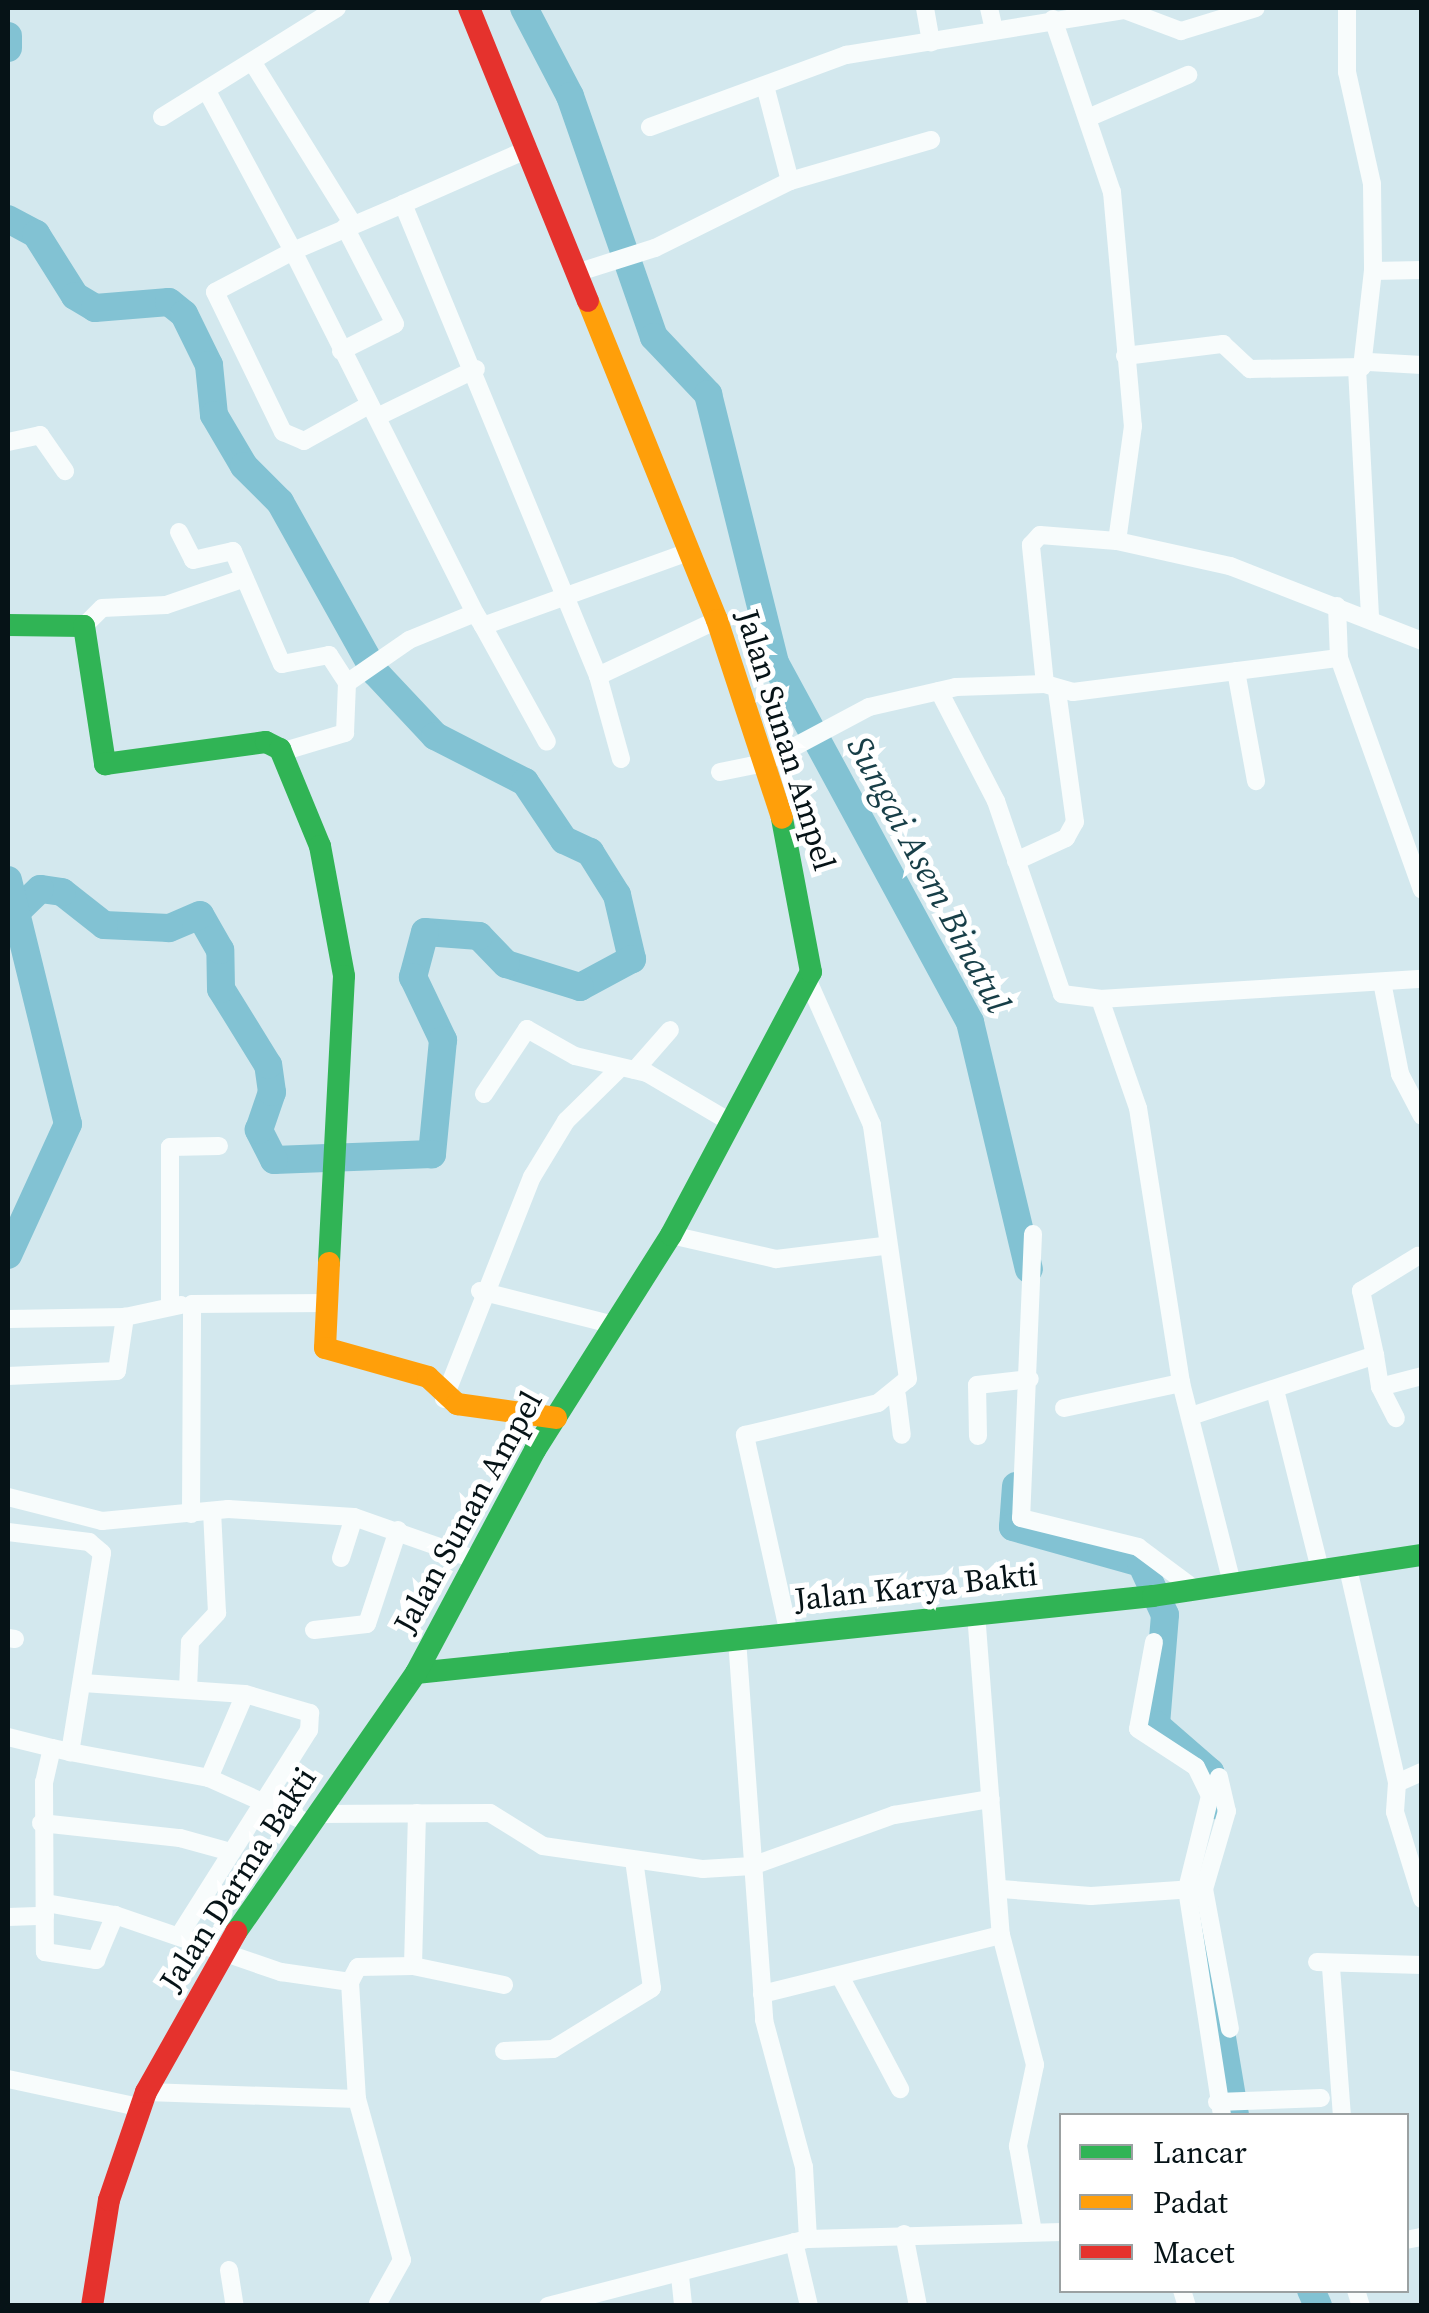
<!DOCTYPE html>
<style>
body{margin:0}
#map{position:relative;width:1429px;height:2313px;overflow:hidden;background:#d3e8ee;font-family:"Source Serif 4",serif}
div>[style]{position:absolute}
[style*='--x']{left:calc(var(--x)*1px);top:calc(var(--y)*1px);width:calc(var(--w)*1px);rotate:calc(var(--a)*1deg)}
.river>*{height:28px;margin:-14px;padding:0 14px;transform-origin:14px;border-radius:14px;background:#82c2d3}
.street>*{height:18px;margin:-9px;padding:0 9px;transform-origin:9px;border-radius:9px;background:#f8fcfc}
.fast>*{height:22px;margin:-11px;padding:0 11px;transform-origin:11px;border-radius:11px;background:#30b455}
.slow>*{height:22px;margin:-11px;padding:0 11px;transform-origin:11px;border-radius:11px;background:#ff9f0a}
.jam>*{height:22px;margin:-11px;padding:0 11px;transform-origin:11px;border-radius:11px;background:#e5322d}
span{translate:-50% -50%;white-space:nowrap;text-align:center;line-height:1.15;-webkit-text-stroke:10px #fff;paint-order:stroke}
.street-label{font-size:32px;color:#061317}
.water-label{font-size:35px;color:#173e47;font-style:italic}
.frame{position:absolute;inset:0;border:10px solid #061317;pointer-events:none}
.legend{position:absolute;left:1059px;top:2113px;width:350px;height:180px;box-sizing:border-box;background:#fff;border:2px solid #9ba1a2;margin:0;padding:12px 18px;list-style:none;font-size:30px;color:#061317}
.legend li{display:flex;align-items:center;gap:20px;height:50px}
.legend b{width:50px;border:2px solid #9ba1a2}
</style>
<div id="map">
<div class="river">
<i style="--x:524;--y:8;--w:99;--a:62.4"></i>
<i style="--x:570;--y:96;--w:255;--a:70.8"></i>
<i style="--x:654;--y:337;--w:79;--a:46.5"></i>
<i style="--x:708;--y:394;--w:277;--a:76"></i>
<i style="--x:775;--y:663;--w:409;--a:61.5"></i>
<i style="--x:970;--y:1022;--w:254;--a:76.6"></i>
<i style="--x:8;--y:36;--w:12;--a:90"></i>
<i style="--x:8;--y:219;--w:32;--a:28"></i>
<i style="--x:36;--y:234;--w:73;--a:57.8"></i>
<i style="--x:75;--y:296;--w:23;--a:31"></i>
<i style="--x:95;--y:308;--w:74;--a:-4.6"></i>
<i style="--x:169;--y:302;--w:19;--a:39"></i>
<i style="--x:184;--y:314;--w:57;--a:63.9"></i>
<i style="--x:209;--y:365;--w:50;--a:84.3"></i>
<i style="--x:214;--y:415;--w:59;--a:59.5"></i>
<i style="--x:244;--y:466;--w:51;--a:45"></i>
<i style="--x:280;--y:502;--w:195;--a:60.8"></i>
<i style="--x:375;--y:672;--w:88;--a:46.8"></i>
<i style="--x:435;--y:736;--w:101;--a:27.1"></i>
<i style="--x:525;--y:782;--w:70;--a:56.1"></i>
<i style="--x:564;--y:840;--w:29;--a:25"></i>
<i style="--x:590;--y:852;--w:51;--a:57.9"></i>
<i style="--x:617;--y:895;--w:66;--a:76.8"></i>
<i style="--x:632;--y:959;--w:59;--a:151.7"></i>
<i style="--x:580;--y:987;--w:77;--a:-162.7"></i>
<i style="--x:506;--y:964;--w:39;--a:-134"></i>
<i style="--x:479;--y:936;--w:54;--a:-175.8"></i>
<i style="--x:425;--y:932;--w:47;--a:104.9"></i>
<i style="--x:413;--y:977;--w:70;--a:64.5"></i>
<i style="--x:443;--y:1040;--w:115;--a:95.5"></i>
<i style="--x:432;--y:1154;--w:158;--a:177.8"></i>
<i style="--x:274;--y:1160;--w:34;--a:-117"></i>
<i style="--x:259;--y:1130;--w:40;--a:-71.1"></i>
<i style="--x:272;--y:1092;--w:27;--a:-98"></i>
<i style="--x:268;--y:1065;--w:89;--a:-121.7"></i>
<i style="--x:221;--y:989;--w:39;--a:-91"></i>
<i style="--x:220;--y:950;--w:40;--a:-119.7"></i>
<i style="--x:200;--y:915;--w:34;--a:157"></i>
<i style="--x:169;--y:928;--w:65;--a:-177.4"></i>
<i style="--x:104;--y:925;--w:53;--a:-141.8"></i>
<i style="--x:62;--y:892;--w:22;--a:-172"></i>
<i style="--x:40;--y:889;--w:29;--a:136"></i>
<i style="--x:8;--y:880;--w:251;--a:76.2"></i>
<i style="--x:68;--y:1124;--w:144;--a:114.6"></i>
<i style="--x:1016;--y:1486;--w:41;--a:94.2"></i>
<i style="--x:1013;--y:1527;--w:133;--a:15.7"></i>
<i style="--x:1141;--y:1563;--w:57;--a:65.2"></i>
<i style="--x:1165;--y:1615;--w:110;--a:94.7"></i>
<i style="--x:1156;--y:1725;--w:72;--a:41"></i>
<i style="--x:1210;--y:1772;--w:36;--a:74"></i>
<i style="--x:1200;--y:1906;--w:213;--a:80.5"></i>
<i style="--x:1311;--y:2290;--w:17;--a:66"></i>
</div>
<div class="street">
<i style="--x:925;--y:8;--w:35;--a:80"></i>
<i style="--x:989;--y:8;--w:23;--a:77"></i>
<i style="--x:1347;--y:8;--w:64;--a:90"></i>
<i style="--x:1347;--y:72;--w:115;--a:77.4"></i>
<i style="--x:1372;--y:184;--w:87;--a:89.3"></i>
<i style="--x:1373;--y:271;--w:49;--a:-1.2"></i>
<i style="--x:1053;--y:19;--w:183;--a:71.2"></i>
<i style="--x:1112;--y:192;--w:235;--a:84.9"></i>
<i style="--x:1133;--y:426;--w:116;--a:97.9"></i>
<i style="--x:253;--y:63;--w:190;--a:58.2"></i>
<i style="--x:208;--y:93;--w:179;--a:61.7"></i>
<i style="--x:293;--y:251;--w:88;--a:152.3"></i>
<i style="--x:215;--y:292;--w:156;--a:64.1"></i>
<i style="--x:283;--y:432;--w:23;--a:23"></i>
<i style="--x:304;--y:441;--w:74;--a:-29"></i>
<i style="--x:162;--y:117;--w:206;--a:-31.9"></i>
<i style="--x:1090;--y:117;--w:107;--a:-23.2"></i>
<i style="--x:650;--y:127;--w:209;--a:-20.2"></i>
<i style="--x:846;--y:55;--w:283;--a:-9.2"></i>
<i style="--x:1125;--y:10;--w:60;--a:20.6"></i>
<i style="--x:1181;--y:31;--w:78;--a:-17"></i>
<i style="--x:790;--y:181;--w:147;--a:-16.2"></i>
<i style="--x:403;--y:204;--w:137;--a:-23.7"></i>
<i style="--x:576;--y:273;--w:83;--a:-17.6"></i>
<i style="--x:655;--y:248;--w:151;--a:-26.4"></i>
<i style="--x:790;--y:181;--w:98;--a:-104.7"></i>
<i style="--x:341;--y:351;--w:60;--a:-26.6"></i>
<i style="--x:395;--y:324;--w:109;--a:-117.3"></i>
<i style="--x:1125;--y:356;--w:99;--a:-7"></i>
<i style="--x:1223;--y:344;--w:37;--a:43"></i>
<i style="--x:1250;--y:369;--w:112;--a:-1"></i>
<i style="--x:1362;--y:367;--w:97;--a:-83.5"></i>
<i style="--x:1369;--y:362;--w:53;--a:3.2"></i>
<i style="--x:1357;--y:368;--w:251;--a:87"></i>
<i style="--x:377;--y:417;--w:110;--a:-25.9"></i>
<i style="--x:8;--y:442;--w:33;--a:-12"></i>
<i style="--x:40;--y:435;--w:44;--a:55.2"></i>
<i style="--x:179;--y:532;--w:31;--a:63"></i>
<i style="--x:193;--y:560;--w:41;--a:-12.7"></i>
<i style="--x:233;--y:551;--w:123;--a:66.6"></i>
<i style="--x:282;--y:664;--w:48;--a:-10.8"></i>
<i style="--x:329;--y:655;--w:33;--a:57"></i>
<i style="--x:1337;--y:606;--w:52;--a:87.8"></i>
<i style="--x:475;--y:613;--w:405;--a:-116.7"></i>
<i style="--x:293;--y:251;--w:120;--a:-23.1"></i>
<i style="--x:403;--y:204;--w:511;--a:67.55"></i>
<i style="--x:84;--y:626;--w:25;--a:-45"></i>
<i style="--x:102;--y:608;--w:64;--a:-2.7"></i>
<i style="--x:166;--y:605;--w:83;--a:-18.9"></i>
<i style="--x:483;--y:626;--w:132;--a:61.1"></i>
<i style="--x:1236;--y:671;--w:112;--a:79.7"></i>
<i style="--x:1045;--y:684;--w:29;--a:16"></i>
<i style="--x:1073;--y:692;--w:268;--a:-7.3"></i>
<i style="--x:1339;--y:658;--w:246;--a:70.3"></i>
<i style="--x:939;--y:691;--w:124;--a:62.6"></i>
<i style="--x:996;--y:801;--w:204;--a:71.1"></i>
<i style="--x:1062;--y:994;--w:38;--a:7"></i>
<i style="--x:1100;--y:999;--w:115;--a:70.8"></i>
<i style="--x:1138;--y:1108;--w:278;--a:81.1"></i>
<i style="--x:1181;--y:1383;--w:206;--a:75.7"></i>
<i style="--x:281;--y:752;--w:67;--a:-16.5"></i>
<i style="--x:345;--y:733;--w:50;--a:-87.7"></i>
<i style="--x:347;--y:683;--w:75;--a:-34.7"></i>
<i style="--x:409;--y:640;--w:71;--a:-22.2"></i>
<i style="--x:475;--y:613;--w:15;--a:58"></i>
<i style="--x:483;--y:626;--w:218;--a:-19.8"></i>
<i style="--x:621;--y:759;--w:86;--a:-105.5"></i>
<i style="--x:598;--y:676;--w:132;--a:-25.2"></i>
<i style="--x:720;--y:772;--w:45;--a:-11.6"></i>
<i style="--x:764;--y:763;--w:119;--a:-28.1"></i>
<i style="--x:869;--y:707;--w:89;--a:-12.9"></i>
<i style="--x:956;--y:687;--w:89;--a:-1.9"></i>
<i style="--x:1045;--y:684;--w:140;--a:-95.8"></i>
<i style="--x:1031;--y:545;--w:13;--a:-48"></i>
<i style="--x:1040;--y:535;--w:77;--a:4.5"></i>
<i style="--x:1117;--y:541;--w:116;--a:12.5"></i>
<i style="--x:1230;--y:566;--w:206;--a:21.3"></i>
<i style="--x:1016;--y:861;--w:55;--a:-24.7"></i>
<i style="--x:1066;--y:838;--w:18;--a:-61"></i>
<i style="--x:1075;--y:822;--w:133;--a:-97.8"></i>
<i style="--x:1383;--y:987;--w:89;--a:78.9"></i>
<i style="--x:1400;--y:1074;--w:47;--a:62.4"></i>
<i style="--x:1100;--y:999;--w:323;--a:-3.6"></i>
<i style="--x:635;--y:1070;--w:53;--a:-48.8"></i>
<i style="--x:484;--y:1094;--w:78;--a:-56.5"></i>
<i style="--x:527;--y:1029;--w:55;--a:29.4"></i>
<i style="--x:575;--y:1056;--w:74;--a:13.3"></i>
<i style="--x:647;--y:1073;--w:99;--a:30.5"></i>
<i style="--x:1033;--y:1234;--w:284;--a:92.4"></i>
<i style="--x:1021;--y:1518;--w:121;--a:13.9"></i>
<i style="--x:1138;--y:1547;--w:72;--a:36.6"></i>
<i style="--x:671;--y:1235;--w:108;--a:12.9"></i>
<i style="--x:776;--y:1259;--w:108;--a:-6.9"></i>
<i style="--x:480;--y:1291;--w:138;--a:14.2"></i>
<i style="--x:170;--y:1305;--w:158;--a:-90"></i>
<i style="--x:170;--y:1147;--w:49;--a:-1.2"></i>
<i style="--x:8;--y:1319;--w:117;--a:-1"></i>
<i style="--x:125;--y:1317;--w:57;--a:-12.1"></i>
<i style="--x:1375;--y:1355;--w:66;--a:-102.3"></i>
<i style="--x:1361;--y:1291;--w:67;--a:-31.6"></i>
<i style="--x:8;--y:1376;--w:109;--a:-2.6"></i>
<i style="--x:117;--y:1371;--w:55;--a:-81.6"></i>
<i style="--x:1380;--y:1387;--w:35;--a:63"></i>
<i style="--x:1276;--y:1394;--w:180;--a:75.9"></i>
<i style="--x:897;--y:1396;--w:39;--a:83"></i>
<i style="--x:444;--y:1399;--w:239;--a:-68.4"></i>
<i style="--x:532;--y:1177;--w:66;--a:-58.7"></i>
<i style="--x:566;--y:1121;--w:76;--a:-44.5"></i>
<i style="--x:1064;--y:1408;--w:120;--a:-12.1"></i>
<i style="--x:1191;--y:1416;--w:194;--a:-18.3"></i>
<i style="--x:1375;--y:1355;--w:32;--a:81"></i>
<i style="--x:1380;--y:1387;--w:43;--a:-14.7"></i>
<i style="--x:978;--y:1436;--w:51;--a:-91.1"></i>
<i style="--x:977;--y:1385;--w:53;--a:-6.5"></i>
<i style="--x:8;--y:1497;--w:97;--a:14.3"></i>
<i style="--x:102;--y:1521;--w:127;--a:-5.4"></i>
<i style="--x:228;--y:1509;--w:126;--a:3.6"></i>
<i style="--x:354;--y:1517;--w:129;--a:19.4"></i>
<i style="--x:191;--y:1514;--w:210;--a:-89.7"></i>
<i style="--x:192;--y:1304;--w:137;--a:-0.4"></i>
<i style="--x:8;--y:1532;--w:82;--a:7"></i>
<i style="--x:89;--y:1542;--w:17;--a:40"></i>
<i style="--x:102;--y:1553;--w:202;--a:99.1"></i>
<i style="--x:70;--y:1752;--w:141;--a:10.6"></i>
<i style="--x:209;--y:1778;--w:112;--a:24.3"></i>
<i style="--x:341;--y:1558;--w:43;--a:-72.4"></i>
<i style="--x:1347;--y:1564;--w:225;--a:77.1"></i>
<i style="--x:1397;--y:1783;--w:27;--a:-24"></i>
<i style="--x:976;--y:1613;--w:323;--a:85.6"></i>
<i style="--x:1001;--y:1935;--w:134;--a:75.3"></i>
<i style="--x:1035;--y:2065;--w:83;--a:101.9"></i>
<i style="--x:1018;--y:2146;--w:87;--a:80.1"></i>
<i style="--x:314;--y:1630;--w:53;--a:-6.5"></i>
<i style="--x:367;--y:1624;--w:99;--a:-71.7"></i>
<i style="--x:789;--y:1634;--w:204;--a:-102.5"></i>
<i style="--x:745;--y:1435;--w:137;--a:-13.5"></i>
<i style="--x:878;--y:1403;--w:38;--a:-39"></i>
<i style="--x:908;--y:1379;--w:257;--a:-98.1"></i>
<i style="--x:872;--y:1125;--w:155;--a:-113.9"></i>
<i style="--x:8;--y:1638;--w:7;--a:8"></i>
<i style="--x:737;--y:1639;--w:382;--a:85.9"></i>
<i style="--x:764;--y:2020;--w:152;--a:74.8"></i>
<i style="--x:804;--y:2167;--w:72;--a:86.8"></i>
<i style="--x:808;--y:2239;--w:254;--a:-1.6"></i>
<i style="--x:1154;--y:1642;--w:88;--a:100.4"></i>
<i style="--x:1138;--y:1729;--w:69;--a:33.2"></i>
<i style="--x:1196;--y:1767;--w:32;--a:64"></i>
<i style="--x:1210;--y:1796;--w:96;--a:103.9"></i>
<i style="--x:1187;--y:1889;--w:230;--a:81.2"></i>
<i style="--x:83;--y:1683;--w:162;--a:3.9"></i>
<i style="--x:245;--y:1694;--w:68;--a:16.3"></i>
<i style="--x:310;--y:1713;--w:17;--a:93"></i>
<i style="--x:309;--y:1730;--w:241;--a:122.3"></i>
<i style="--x:188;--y:1689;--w:47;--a:-87.6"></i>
<i style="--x:190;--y:1642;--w:40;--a:-47"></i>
<i style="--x:217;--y:1613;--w:102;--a:-92.8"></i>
<i style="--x:8;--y:1737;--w:45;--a:14"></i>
<i style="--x:70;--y:1752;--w:18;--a:-167"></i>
<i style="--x:52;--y:1748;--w:35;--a:103"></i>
<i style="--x:44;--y:1782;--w:170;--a:89.7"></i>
<i style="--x:45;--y:1952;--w:52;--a:8.9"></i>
<i style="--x:96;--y:1960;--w:49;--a:-67.1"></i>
<i style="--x:1219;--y:1777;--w:35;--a:77"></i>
<i style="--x:1227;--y:1811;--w:81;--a:106.4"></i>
<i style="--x:1204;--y:1889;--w:142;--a:79.5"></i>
<i style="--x:209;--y:1778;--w:91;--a:-66.8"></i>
<i style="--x:1397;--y:1783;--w:29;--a:94"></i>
<i style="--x:1395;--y:1812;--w:91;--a:72.8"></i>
<i style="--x:318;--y:1814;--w:172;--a:-0.3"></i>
<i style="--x:490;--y:1813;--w:62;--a:31.9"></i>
<i style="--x:543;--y:1846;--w:162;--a:8.2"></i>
<i style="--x:703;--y:1869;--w:49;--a:-3.5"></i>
<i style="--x:752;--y:1866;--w:151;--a:-19.8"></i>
<i style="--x:894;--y:1815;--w:98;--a:-9.4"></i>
<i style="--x:41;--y:1823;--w:140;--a:6.2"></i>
<i style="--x:180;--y:1838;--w:53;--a:15.4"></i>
<i style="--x:1001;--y:1889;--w:90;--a:4.4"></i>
<i style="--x:1091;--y:1896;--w:103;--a:-3.9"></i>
<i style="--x:46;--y:1903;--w:70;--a:9.9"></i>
<i style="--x:115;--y:1915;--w:176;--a:19"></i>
<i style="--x:281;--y:1972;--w:70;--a:8.2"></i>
<i style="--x:350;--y:1982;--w:117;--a:86.6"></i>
<i style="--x:8;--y:1917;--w:37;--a:-2"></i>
<i style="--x:1317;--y:1962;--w:105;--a:1.6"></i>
<i style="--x:413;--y:1966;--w:153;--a:-88.5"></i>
<i style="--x:1331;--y:1967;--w:149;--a:85.8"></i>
<i style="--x:841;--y:1978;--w:126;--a:62"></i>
<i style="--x:350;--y:1982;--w:17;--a:-62"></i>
<i style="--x:358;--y:1967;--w:55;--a:-1"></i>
<i style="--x:413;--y:1966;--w:93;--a:11.8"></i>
<i style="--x:762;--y:1994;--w:246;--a:-13.9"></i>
<i style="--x:504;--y:2051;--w:49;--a:-2.3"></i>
<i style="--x:553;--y:2049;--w:116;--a:-31.6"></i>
<i style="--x:652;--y:1988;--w:129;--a:-98"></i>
<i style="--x:8;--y:2079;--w:134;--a:12.1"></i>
<i style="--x:146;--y:2092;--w:211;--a:1.9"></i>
<i style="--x:357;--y:2099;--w:167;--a:74.4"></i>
<i style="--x:402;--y:2260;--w:49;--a:119.2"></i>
<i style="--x:1217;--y:2102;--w:104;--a:-2.2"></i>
<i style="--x:904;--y:2234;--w:73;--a:79"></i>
<i style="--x:1406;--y:2240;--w:16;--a:-11"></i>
<i style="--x:794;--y:2242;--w:66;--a:76.8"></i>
<i style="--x:229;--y:2270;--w:36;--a:81"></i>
<i style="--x:680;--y:2276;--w:30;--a:84"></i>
<i style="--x:1182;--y:2290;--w:17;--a:73"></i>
<i style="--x:1356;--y:2290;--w:17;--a:73"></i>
<i style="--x:548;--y:2306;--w:268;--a:-14.5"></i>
</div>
<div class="fast">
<i style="--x:8;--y:625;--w:76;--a:0.8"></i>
<i style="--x:84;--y:626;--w:140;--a:81.3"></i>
<i style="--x:105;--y:764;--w:162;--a:-7.8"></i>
<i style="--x:266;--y:742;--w:16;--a:27"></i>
<i style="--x:280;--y:749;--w:105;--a:67.6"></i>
<i style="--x:320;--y:846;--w:132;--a:79.5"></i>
<i style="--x:344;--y:976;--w:287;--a:93"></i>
<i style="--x:416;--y:1673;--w:741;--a:-5.96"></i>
<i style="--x:1153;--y:1596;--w:272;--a:-8.7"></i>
<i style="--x:236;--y:1932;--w:315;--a:-55.2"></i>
<i style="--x:416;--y:1673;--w:253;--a:-61.9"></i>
<i style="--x:535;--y:1450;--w:254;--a:-57.7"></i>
<i style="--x:671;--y:1235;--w:298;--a:-62"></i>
<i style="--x:811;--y:972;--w:157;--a:-100.7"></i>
</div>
<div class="slow">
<i style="--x:588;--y:301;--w:344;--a:68"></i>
<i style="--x:717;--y:620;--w:208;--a:71.8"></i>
<i style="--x:329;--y:1263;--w:85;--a:92.7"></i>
<i style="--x:325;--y:1348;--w:107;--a:15.7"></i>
<i style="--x:428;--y:1377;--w:40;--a:43"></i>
<i style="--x:457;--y:1404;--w:100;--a:8"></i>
</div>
<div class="jam">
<i style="--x:469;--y:8;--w:316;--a:67.9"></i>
<i style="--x:92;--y:2306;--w:107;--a:-80.9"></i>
<i style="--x:109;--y:2200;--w:114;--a:-71.1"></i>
<i style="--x:146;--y:2092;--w:184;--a:-60.6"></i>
</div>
<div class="street-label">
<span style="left:786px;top:740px;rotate:73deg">Jalan Sunan Ampel</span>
<span style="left:468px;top:1512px;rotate:-61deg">Jalan Sunan Ampel</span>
<span style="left:916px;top:1587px;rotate:-6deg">Jalan Karya Bakti</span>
<span style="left:238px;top:1879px;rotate:-57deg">Jalan Darma Bakti</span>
</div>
<div class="water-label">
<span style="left:929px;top:874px;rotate:62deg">Sungai Asem Binatul</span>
</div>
<div class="frame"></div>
<ul class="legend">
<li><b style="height:12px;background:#30b455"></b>Lancar</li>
<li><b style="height:12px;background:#ff9f0a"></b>Padat</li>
<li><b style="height:12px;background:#e5322d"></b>Macet</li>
</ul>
</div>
